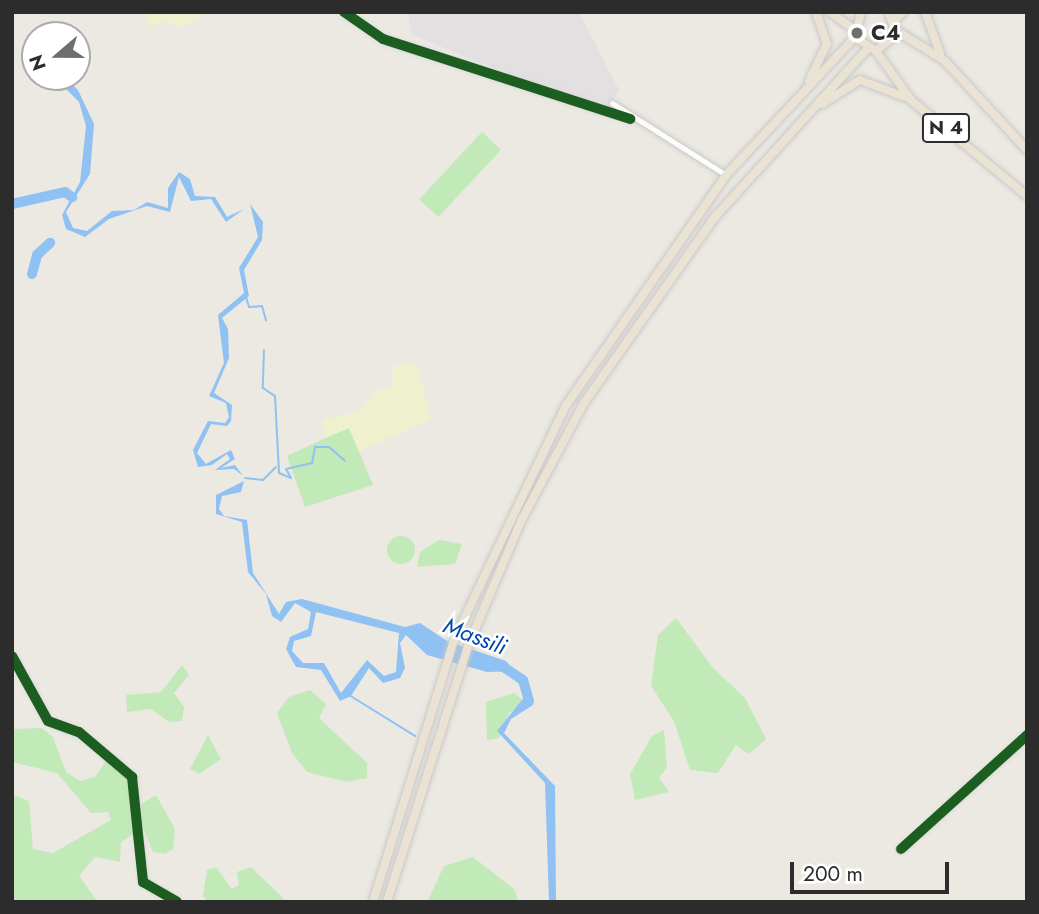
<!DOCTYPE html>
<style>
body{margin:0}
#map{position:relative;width:1039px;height:914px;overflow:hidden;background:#ebe9e2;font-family:Jost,sans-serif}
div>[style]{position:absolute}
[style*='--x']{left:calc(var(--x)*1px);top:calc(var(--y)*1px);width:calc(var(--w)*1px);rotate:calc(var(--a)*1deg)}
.industrial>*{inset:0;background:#e3e0e1}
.green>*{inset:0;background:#c1eab8;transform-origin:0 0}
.round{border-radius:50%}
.sand>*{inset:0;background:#eff0ce}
.water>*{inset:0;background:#8fc1f3}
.stream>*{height:2px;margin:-1px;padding:0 1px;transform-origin:1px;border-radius:1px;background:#8fc1f3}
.river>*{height:10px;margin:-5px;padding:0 5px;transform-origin:5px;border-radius:5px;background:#8fc1f3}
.roads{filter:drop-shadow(0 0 2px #c8c8c7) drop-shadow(0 0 2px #c8c8c7)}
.minor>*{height:5px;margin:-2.5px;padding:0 2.5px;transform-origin:2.5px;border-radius:2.5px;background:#fcfcfb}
.highway>*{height:8px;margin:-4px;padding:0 4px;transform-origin:4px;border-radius:4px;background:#eae3d4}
.cycleway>*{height:10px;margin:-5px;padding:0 5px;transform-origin:5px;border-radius:5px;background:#1b5e20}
.dots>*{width:19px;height:19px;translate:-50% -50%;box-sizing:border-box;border:4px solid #fff;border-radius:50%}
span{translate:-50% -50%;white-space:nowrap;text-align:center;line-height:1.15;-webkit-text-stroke:5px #fff;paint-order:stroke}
.shield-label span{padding:2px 5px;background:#fff;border:2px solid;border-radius:5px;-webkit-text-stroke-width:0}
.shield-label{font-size:19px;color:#2c2c2c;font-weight:700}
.poi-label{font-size:21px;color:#2c2c2c;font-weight:700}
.left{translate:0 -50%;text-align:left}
.water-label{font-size:23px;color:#0048ad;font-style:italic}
.frame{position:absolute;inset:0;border:14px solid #2c2c2c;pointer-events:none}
.north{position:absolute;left:21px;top:21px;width:70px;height:70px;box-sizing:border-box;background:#fff;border:2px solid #ababab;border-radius:50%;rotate:250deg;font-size:19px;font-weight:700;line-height:28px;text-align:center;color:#2c2c2c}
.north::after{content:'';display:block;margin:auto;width:24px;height:32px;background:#6f6e6c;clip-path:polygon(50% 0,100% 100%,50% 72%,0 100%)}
.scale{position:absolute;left:790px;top:862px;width:159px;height:32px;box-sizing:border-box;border:4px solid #2c2c2c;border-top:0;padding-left:9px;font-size:21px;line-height:24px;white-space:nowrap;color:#2c2c2c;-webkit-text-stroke:5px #fff;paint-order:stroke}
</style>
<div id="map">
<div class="industrial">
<i style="clip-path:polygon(408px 12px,579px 12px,619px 90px,609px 108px,567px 97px,412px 35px)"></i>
</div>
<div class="green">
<i style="left:482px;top:132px;width:26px;height:92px;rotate:43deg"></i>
<i style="clip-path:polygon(349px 427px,373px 485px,305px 507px,287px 456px)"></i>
<i class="round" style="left:387px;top:536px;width:28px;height:28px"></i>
<i style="clip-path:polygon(439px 540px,462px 544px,455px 564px,417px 567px,420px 552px)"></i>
<i style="clip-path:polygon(676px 618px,713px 668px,745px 698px,766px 739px,749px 754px,736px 745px,718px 773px,690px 770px,674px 721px,651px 686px,658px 635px)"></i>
<i style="clip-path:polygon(182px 665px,189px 675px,174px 693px,184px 707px,182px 721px,169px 722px,151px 709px,127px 712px,126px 695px,161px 692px)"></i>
<i style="clip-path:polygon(310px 690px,326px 704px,319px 718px,367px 763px,367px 778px,347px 782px,307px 772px,292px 753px,277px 713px,289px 697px)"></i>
<i style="clip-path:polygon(514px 693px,525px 702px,509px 713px,499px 738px,487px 740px,486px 702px)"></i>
<i style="clip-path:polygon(42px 728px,53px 737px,66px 772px,80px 781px,95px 777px,108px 758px,127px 779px,135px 833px,121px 842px,120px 862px,95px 857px,79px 876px,98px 902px,12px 902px,12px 794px,29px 801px,33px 849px,53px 853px,111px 820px,108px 812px,91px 813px,57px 773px,12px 762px,12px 729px)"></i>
<i style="clip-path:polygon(664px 730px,667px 767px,659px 778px,669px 792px,635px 800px,630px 774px,652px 736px)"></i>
<i style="clip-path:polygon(208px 735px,221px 759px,199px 774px,190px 769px)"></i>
<i style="clip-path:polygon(156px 795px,175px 829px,173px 849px,165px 854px,153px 852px,142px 824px,141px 804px)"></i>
<i style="clip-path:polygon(473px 857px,514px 889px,519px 902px,427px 902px,444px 866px)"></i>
<i style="clip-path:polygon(216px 867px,232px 889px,239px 885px,237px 872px,251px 867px,286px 901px,208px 902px,203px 896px,207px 870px)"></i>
</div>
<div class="sand">
<i style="clip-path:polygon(144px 12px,206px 12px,182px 28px,164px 21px,150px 28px)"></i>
<i style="clip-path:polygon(404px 362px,418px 368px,431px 419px,359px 452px,349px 428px,325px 438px,322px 420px,360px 411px,374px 392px,393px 385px,393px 367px)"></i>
</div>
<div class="water">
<i style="clip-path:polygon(54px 77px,65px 77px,78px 90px,94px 124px,90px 174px,66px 212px,73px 228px,87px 231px,112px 211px,134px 210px,147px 202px,168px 208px,168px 188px,179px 172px,190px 179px,195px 196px,215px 197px,227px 217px,244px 209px,226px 222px,211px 199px,191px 201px,179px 177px,170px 212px,147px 206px,109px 219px,85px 237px,66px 229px,62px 215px,80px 182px,86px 126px,79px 102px)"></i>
<i style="clip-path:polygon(250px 204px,263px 222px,262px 240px,244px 270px,249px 296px,222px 318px,228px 329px,229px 358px,214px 393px,232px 405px,231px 421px,227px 426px,211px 424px,197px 453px,206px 464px,231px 450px,235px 459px,221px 468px,235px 465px,243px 476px,234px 469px,215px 470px,230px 459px,227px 454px,212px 465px,198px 467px,193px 450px,208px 421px,225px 423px,229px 417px,226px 403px,209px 396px,224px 363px,218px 315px,244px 293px,239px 268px,258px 237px)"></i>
<i style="clip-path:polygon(evenodd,244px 481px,241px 492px,222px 496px,219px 509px,224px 516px,247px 520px,253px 573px,279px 614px,286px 602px,302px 599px,405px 627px,420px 623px,447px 641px,506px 661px,514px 671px,487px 672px,427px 655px,406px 635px,400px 643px,405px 668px,400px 678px,383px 683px,369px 668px,351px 696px,340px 701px,321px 670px,296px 667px,286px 649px,290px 637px,308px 629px,311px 612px,295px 603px,281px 622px,272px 616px,266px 594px,248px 572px,242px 522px,216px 514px,216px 495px,244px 481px,316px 612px,399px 633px,396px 672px,384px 676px,367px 660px,341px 693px,324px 663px,303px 663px,292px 651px,294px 641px,311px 636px,316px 612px)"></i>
<i style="clip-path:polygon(530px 690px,533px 705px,511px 719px,504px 733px,555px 786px,556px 902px,549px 902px,545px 783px,497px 731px)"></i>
</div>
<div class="stream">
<i style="--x:246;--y:297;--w:10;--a:73"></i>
<i style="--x:249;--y:307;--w:13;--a:-4"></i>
<i style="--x:262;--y:306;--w:15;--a:74"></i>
<i style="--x:264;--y:350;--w:38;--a:92"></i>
<i style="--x:263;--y:388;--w:14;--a:34"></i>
<i style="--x:275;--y:396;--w:77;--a:87"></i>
<i style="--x:279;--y:473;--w:13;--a:23"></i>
<i style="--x:291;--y:478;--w:10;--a:-119"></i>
<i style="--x:286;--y:469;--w:27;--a:-13"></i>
<i style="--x:312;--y:463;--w:16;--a:-79"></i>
<i style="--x:315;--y:447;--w:14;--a:0"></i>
<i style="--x:329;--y:447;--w:21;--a:41"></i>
<i style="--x:245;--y:478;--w:18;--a:6"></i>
<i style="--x:263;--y:480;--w:18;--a:-45"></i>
<i style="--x:349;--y:695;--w:78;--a:31.8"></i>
</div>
<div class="river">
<i style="--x:12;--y:204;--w:54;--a:-12.8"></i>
<i style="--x:65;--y:192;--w:9;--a:36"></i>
<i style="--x:32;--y:274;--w:20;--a:-75"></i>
<i style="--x:37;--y:255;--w:18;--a:-43"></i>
<i style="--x:502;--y:666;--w:25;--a:34"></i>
<i style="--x:523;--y:680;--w:22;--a:74"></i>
</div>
<div class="roads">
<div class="minor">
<i style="--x:344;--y:12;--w:47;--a:34.7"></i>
<i style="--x:383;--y:39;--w:260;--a:17.9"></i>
<i style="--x:612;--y:103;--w:135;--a:32.3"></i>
<i style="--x:12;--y:656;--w:74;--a:61"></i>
<i style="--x:48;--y:721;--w:33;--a:20"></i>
<i style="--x:79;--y:732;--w:70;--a:40.3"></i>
<i style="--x:132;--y:777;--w:106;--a:84"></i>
<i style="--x:143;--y:882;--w:39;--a:30"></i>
<i style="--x:901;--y:849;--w:170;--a:-42.1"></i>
</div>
<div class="highway">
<i style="--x:830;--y:12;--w:29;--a:36"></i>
<i style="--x:861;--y:12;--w:26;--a:103"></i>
<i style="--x:855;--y:37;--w:25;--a:34"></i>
<i style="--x:876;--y:51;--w:26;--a:-40"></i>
<i style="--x:896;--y:34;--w:23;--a:-108"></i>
<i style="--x:925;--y:12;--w:44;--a:69.9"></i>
<i style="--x:895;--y:20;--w:11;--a:-45"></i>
<i style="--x:897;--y:31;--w:57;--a:32"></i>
<i style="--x:945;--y:61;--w:121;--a:47.3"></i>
<i style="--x:876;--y:51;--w:60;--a:54.5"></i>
<i style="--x:911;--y:100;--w:151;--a:39.6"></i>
<i style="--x:809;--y:81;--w:41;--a:-64.1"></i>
<i style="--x:827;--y:44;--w:34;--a:-109"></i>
<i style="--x:822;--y:104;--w:45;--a:-32.3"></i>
<i style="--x:860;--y:80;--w:48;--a:20.7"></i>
<i style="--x:373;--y:902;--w:274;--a:-72.8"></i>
<i style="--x:454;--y:640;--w:258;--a:-64.5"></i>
<i style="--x:565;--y:407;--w:282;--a:-55.2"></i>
<i style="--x:726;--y:175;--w:189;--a:-46.9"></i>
<i style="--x:387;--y:902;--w:269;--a:-72.4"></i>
<i style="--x:468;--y:646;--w:138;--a:-67"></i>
<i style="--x:522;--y:519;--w:132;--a:-61.9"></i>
<i style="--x:584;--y:403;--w:226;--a:-54.9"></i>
<i style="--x:714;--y:218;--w:228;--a:-47.8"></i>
</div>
</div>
<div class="cycleway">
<i style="--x:344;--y:12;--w:47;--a:34.7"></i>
<i style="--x:383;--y:39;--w:260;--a:17.9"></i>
<i style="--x:12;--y:656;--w:74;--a:61"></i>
<i style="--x:48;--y:721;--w:33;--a:20"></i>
<i style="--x:79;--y:732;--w:70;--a:40.3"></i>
<i style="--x:132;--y:777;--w:106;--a:84"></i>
<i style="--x:143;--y:882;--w:39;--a:30"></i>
<i style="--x:901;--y:849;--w:170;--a:-42.1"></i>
</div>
<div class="dots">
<i style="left:857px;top:33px;background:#6f6e6c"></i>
</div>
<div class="shield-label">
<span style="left:946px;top:128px">N 4</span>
</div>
<div class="poi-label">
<span class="left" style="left:871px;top:33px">C4</span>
</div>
<div class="water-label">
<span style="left:475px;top:636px;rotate:21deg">Massili</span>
</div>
<div class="frame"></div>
<div class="north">N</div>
<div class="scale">200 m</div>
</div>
